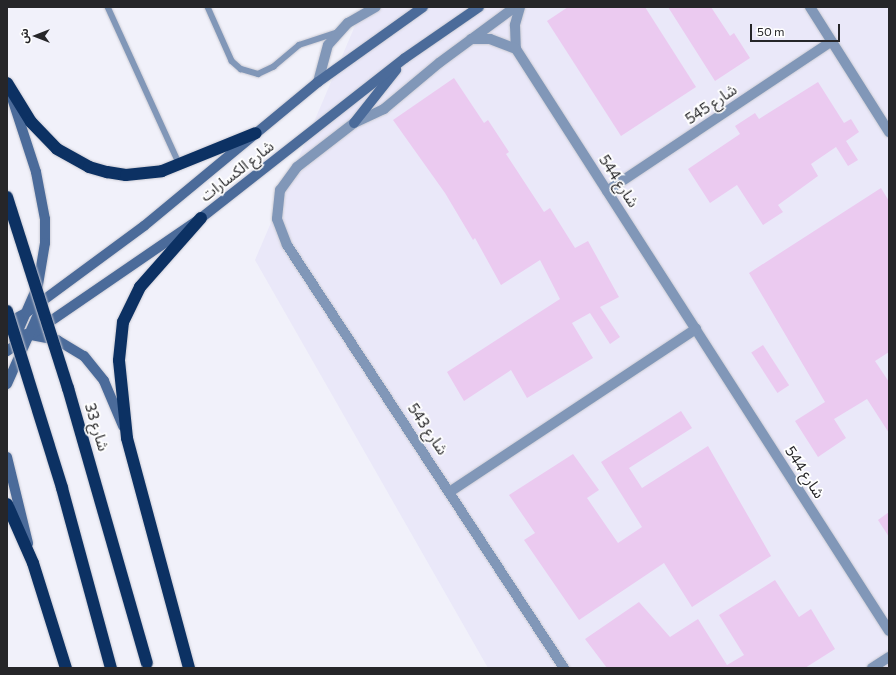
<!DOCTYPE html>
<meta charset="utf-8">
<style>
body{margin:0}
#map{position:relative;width:896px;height:675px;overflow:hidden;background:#f1f1fa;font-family:Commissioner,"Noto Sans Arabic",sans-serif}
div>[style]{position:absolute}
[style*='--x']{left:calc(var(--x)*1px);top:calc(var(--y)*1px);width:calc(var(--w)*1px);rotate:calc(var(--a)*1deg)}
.built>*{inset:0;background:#eae8f9}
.building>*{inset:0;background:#ebcaf0;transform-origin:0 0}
.roads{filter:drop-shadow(0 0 1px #ccccd4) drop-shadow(0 0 1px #ccccd4)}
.lane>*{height:5.5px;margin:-2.75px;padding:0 2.75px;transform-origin:2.75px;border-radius:2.75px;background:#8197b8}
.street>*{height:10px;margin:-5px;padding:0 5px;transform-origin:5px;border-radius:5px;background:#8197b8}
.secondary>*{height:10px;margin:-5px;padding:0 5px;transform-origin:5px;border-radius:5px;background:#4b6b9a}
.highway>*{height:12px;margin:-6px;padding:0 6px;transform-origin:6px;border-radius:6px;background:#0c3163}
.bridges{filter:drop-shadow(0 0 1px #ccccd4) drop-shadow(0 0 1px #ccccd4)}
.highway-bridge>*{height:12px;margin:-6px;padding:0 6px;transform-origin:6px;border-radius:6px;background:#0c3163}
span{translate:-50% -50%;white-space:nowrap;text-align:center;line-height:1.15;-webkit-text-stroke:3.5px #fff;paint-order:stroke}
.street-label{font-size:15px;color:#262629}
.frame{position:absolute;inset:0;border:8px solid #262629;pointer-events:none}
.north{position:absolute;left:16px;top:16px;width:40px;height:40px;-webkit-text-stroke:3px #fff;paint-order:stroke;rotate:270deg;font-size:11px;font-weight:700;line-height:16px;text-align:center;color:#262629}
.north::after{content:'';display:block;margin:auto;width:14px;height:18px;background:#262629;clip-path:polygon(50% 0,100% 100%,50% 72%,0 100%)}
.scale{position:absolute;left:750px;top:24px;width:90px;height:18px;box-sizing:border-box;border:2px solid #262629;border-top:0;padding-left:5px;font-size:12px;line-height:14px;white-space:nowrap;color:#262629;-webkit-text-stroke:3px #fff;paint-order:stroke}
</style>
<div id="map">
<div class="built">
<i style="clip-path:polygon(363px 7px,889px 7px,889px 668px,488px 668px,255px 260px)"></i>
</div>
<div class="building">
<i style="clip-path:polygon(568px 7px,645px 7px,696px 87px,621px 136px,547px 21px)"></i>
<i style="clip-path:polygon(668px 7px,711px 7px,730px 36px,734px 33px,750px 58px,715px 81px)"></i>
<i style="clip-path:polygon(454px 78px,484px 123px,488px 120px,509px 152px,506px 154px,544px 212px,550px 208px,575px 248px,588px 241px,619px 297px,600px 307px,620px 337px,610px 344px,590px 313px,572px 323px,593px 358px,527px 398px,511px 370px,464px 401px,447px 372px,560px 299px,540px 260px,501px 285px,475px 238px,473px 240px,445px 193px,393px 120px)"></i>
<i style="clip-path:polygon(818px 82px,844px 123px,851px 119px,859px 132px,846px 141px,858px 160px,848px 166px,836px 147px,811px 164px,818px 176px,778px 205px,783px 212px,763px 225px,737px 185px,710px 203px,688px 169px,740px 134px,735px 126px,755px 113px,759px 119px)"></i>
<i style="clip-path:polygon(881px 188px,889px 201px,889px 352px,875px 361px,889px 382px,889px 433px,867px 399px,834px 419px,846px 438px,818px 457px,795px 421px,825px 402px,749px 273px)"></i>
<i style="left:763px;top:345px;width:48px;height:14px;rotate:57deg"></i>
<i style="clip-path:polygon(681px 411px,692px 428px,629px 468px,642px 488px,708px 446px,771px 556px,692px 607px,664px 563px,579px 620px,524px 540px,535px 533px,509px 495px,573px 454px,599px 490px,587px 498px,618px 543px,642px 527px,601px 462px)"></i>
<i style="clip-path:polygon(889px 512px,889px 537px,878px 520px)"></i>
<i style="clip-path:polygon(775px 580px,799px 617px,811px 609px,835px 649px,805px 668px,607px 668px,585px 639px,639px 602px,670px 637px,698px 619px,727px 665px,744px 655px,719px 615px)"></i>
</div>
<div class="roads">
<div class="lane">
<i style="--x:108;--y:7;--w:174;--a:65.5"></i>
<i style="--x:208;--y:7;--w:59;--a:66"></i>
<i style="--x:232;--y:61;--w:12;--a:42"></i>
<i style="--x:241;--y:69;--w:18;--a:16"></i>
<i style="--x:258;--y:74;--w:17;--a:-25"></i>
<i style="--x:273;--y:67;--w:34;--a:-40"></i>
<i style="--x:299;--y:45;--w:40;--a:-18"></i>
</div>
<div class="street">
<i style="--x:515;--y:7;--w:94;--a:143.6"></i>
<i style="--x:439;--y:63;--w:72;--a:140.1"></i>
<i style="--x:384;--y:109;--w:33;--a:155"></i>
<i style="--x:354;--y:123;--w:72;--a:142.3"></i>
<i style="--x:297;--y:167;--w:29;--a:126"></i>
<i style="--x:280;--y:190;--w:29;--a:96"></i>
<i style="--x:277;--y:219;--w:28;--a:69"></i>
<i style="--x:287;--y:245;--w:506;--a:56.78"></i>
<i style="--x:520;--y:7;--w:19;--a:106"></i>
<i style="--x:515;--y:25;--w:24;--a:88"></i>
<i style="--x:516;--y:49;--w:691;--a:57.34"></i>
<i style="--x:810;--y:7;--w:148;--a:57.7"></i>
<i style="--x:471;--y:39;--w:19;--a:0"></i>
<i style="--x:490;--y:39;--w:28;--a:21"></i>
<i style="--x:318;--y:82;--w:38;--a:-75"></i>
<i style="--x:328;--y:45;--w:30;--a:-48"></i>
<i style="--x:348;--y:23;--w:32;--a:-30"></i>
<i style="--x:607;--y:191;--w:268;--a:-33.7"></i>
<i style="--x:451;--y:491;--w:294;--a:-33.5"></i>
<i style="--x:872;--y:668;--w:20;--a:-33"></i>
</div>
<div class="secondary">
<i style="--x:11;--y:95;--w:81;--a:72"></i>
<i style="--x:36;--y:172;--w:48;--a:79.2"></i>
<i style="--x:45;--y:219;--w:24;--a:90"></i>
<i style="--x:45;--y:243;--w:43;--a:99.5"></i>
<i style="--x:38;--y:285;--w:60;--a:113.6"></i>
<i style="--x:354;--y:123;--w:68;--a:-51.6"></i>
<i style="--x:7;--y:323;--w:21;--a:-28"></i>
<i style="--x:26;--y:313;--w:147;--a:-36.4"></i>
<i style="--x:144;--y:226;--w:226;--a:-39.6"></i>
<i style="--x:318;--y:82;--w:129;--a:-35.5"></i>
<i style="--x:26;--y:334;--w:32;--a:11"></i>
<i style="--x:57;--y:340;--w:31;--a:31"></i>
<i style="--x:84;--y:356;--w:32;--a:51"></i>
<i style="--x:104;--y:381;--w:49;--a:67.1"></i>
<i style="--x:7;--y:351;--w:235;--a:-34.4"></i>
<i style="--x:201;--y:218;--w:259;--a:-38.1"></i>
<i style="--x:405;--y:58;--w:90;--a:-34.6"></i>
<i style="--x:7;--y:384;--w:89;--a:-66"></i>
<i style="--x:7;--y:457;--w:89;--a:76.3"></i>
</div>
<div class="highway">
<i style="--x:7;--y:83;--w:46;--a:58.4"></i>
<i style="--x:31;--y:122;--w:37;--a:46"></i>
<i style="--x:57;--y:149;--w:37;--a:29"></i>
<i style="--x:89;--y:167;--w:19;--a:16"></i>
<i style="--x:107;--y:172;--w:19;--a:9"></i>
<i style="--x:126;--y:175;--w:36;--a:-6"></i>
<i style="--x:162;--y:171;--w:101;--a:-22"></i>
<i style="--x:7;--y:504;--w:64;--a:66.2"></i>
<i style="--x:33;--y:563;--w:110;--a:72.6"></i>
<i style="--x:189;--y:668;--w:238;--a:-105.1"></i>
<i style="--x:127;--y:438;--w:78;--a:-95.9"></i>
<i style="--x:119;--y:360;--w:38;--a:-84"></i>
<i style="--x:123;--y:322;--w:39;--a:-64"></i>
<i style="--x:140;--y:287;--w:92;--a:-48.5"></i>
</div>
</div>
<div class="bridges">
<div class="highway-bridge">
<i style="--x:7;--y:197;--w:201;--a:72.3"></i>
<i style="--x:68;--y:388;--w:286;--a:74"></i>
<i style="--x:7;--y:311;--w:185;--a:72.7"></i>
<i style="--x:62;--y:488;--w:187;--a:74.8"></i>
</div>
</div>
<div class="street-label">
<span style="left:711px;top:104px;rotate:-34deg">شارع 545</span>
<span style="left:237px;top:171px;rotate:-38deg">شارع الكسارات</span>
<span style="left:619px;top:181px;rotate:57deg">شارع 544</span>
<span style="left:97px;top:427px;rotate:73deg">شارع 33</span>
<span style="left:428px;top:429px;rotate:56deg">شارع 543</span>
<span style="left:805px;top:472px;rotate:57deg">شارع 544</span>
</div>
<div class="frame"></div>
<div class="north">ش</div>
<div class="scale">50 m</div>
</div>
